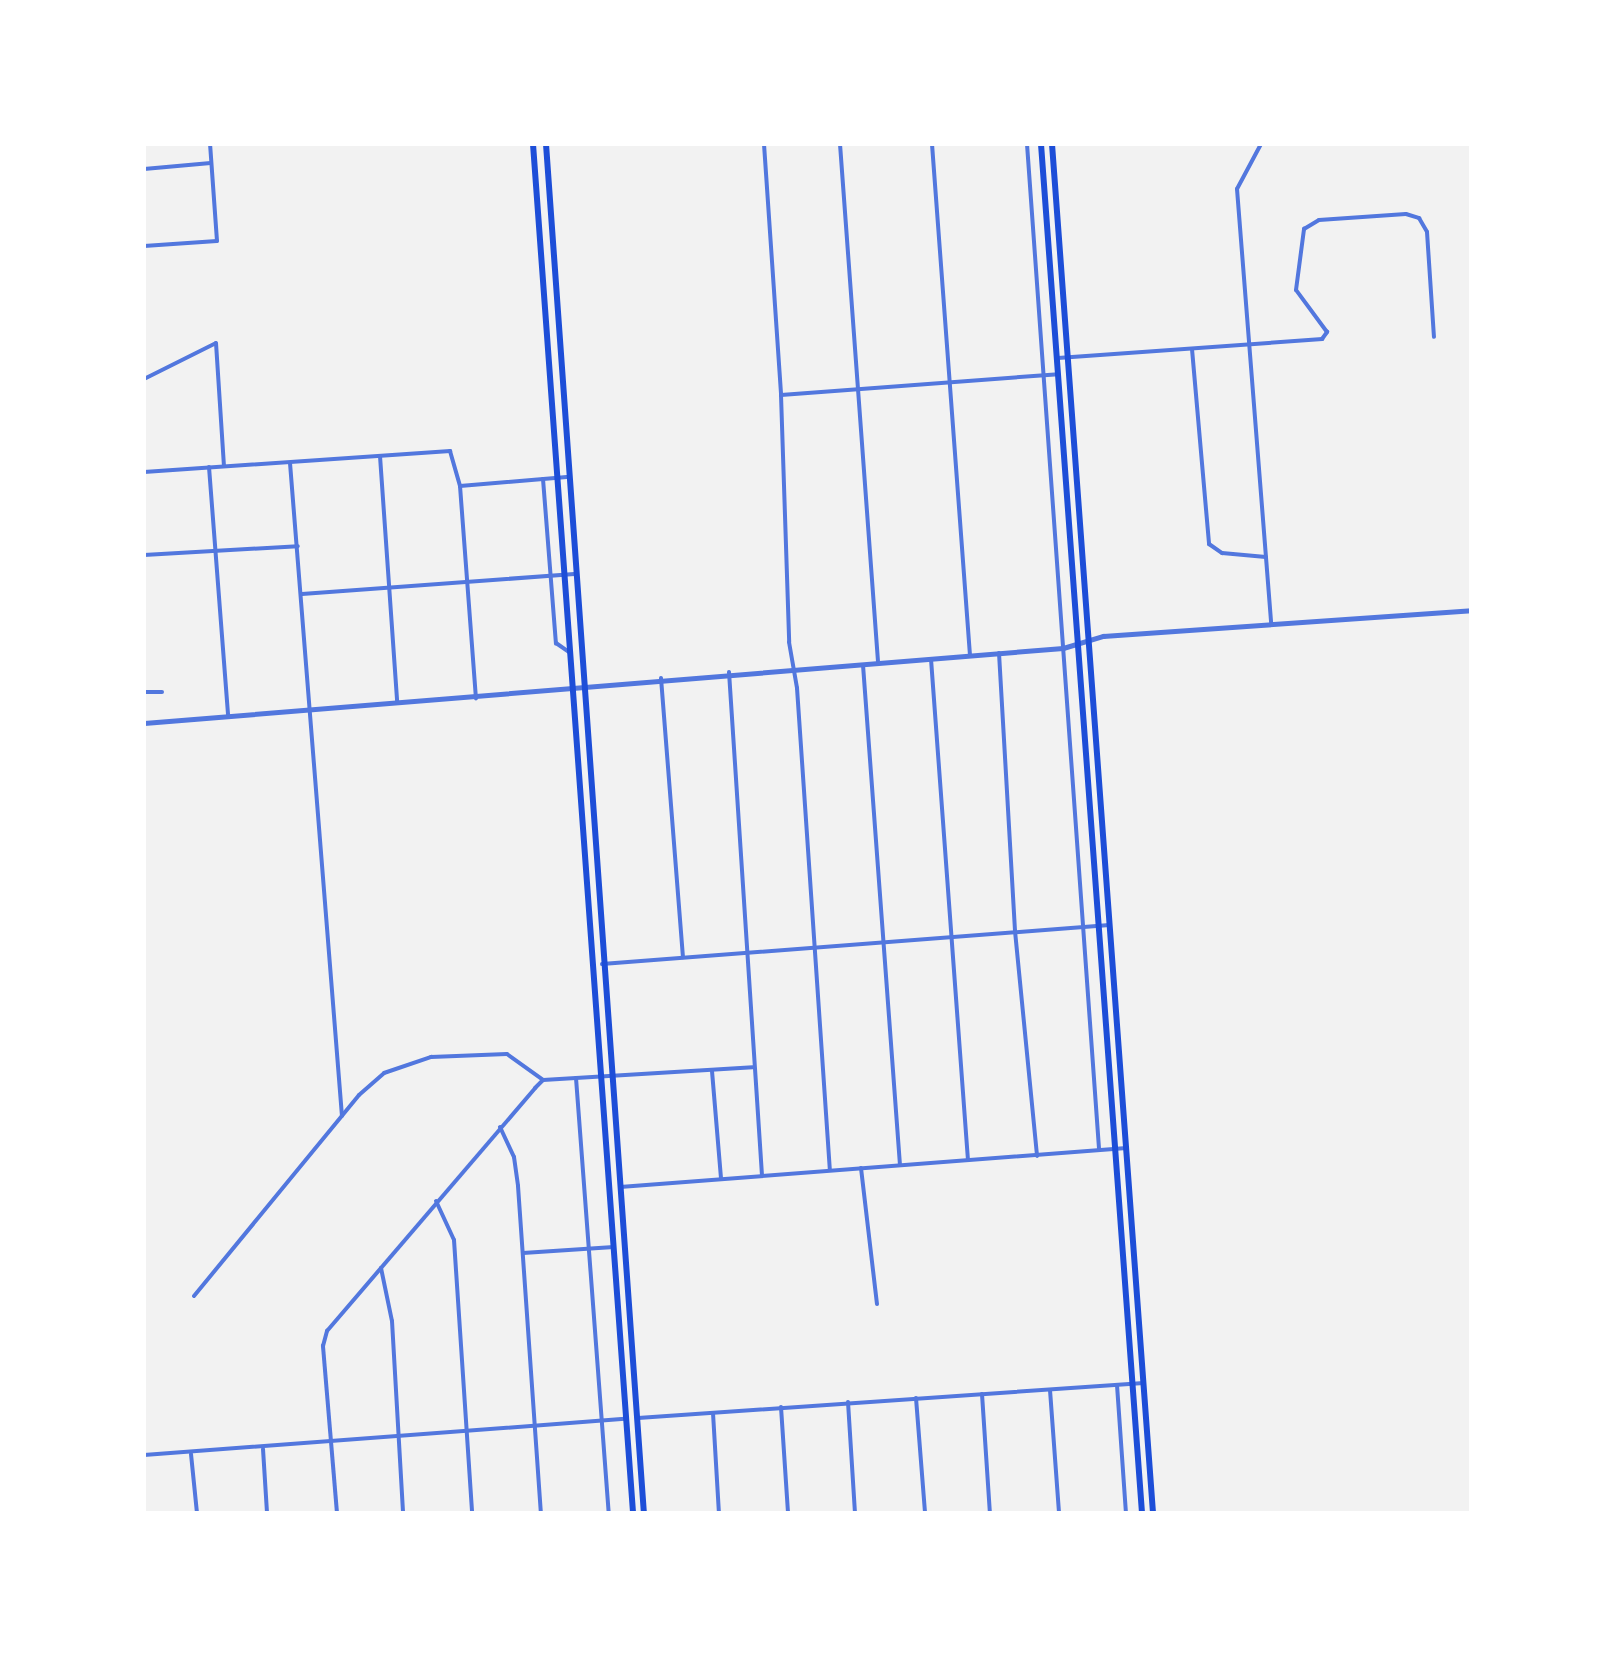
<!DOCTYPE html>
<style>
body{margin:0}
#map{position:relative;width:1615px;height:1657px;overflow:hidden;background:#f2f2f2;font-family:"Titillium Web",sans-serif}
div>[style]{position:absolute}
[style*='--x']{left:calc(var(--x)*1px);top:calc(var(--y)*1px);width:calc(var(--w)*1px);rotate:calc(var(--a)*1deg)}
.minor>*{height:4px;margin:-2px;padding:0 2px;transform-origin:2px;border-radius:2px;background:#5277de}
.tertiary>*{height:5px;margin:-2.5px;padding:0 2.5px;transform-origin:2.5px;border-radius:2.5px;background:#5277de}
.secondary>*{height:6px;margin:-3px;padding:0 3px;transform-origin:3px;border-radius:3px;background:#1d4ed8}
span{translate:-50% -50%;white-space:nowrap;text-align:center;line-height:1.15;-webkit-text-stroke:7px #fff;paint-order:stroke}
.frame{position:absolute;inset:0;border:146px solid #fff;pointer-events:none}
</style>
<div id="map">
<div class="minor">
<i style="--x:764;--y:144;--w:252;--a:86.1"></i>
<i style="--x:781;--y:395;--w:247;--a:88.1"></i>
<i style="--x:789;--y:642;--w:47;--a:80.1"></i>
<i style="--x:797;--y:688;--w:483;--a:86.1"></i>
<i style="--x:840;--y:144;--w:519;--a:85.8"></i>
<i style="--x:932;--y:144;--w:512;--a:85.75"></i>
<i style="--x:1027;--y:144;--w:1008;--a:85.9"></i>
<i style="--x:1261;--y:144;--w:51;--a:118.1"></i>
<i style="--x:1237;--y:189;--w:437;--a:85.5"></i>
<i style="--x:144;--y:169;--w:67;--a:-5.1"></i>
<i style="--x:144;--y:246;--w:73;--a:-3.9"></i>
<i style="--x:217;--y:241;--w:97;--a:-94.1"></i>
<i style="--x:1192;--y:349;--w:196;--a:85"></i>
<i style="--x:1209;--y:544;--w:16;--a:35"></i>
<i style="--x:1222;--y:553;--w:44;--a:5.2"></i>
<i style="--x:1058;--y:358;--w:265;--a:-4.1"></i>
<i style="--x:1322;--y:339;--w:9;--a:-54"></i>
<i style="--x:1327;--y:332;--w:52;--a:-126.4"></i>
<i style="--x:1296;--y:290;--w:62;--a:-82.5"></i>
<i style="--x:1304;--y:229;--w:17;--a:-31"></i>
<i style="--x:1319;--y:220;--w:87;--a:-3.9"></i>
<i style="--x:1406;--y:214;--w:14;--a:17"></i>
<i style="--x:1419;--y:218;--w:16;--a:60"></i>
<i style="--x:1427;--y:232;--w:105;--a:86.2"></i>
<i style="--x:144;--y:379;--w:80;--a:-26.6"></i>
<i style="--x:216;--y:343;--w:123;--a:86.3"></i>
<i style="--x:781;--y:395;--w:278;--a:-4.3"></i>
<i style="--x:380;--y:456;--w:247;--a:86"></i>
<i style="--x:290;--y:463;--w:655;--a:85.45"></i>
<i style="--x:209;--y:467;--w:250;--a:85.6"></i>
<i style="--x:144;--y:472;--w:307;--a:-3.9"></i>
<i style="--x:450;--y:451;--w:36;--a:74"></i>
<i style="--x:460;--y:486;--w:213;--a:85.7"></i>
<i style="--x:543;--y:479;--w:165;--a:85.5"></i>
<i style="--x:556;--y:643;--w:16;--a:35"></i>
<i style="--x:460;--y:486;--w:107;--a:-4.8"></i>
<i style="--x:144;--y:555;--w:154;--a:-3.3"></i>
<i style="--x:302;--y:594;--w:273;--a:-4.2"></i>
<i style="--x:999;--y:653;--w:278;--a:86.7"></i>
<i style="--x:1015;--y:931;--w:226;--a:84.4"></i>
<i style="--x:931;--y:659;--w:502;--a:85.78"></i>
<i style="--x:863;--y:665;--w:501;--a:85.77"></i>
<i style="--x:729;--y:672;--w:504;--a:86.25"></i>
<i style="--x:661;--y:678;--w:280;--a:85.5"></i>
<i style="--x:144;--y:692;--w:18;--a:0"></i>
<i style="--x:602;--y:964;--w:509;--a:-4.39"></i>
<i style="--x:712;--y:1071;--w:108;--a:85.2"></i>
<i style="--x:576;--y:1078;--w:436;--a:85.7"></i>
<i style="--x:500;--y:1127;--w:33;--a:65"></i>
<i style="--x:514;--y:1157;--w:29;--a:82"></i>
<i style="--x:518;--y:1186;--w:328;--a:86"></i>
<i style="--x:861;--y:1168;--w:137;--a:83.3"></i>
<i style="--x:620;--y:1187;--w:508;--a:-4.41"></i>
<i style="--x:436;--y:1201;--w:43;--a:65.2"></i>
<i style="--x:454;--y:1240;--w:274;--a:86.2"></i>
<i style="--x:523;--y:1253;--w:91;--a:-3.8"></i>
<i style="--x:381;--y:1268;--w:54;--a:78.3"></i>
<i style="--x:392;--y:1321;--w:192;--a:86.7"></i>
<i style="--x:194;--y:1296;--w:260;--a:-50.6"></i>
<i style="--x:359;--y:1095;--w:33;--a:-41"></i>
<i style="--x:384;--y:1073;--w:50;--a:-18.8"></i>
<i style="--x:431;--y:1057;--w:76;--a:-2.3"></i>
<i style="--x:507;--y:1054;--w:44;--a:35.8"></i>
<i style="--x:1117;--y:1385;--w:128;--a:86"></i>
<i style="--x:1050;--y:1390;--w:123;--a:85.8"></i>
<i style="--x:982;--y:1394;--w:119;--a:86.2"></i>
<i style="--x:916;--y:1398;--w:115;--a:85.5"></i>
<i style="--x:848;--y:1402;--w:111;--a:86.4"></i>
<i style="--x:781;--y:1407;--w:106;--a:86.2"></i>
<i style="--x:713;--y:1413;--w:100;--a:86.6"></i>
<i style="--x:638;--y:1418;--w:507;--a:-3.96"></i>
<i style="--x:263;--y:1449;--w:64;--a:86.4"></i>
<i style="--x:191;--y:1454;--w:59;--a:84.2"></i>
<i style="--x:144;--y:1455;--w:482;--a:-4.3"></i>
<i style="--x:337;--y:1513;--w:168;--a:-94.8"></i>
<i style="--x:323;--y:1346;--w:16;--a:-75"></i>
<i style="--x:327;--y:1331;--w:320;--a:-49.4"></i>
<i style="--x:535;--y:1088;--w:11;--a:-45"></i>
<i style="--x:543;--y:1080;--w:210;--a:-3.5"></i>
</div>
<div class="tertiary">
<i style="--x:144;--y:723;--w:922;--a:-4.67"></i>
<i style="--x:1063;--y:648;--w:42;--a:-16.7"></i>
<i style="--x:1103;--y:636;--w:369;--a:-4"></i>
</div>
<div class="secondary">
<i style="--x:533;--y:144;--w:1373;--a:85.82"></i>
<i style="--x:546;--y:144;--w:1373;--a:85.91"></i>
<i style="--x:1041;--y:144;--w:1373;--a:85.78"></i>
<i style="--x:1052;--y:144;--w:1373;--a:85.78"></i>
</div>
<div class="frame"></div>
</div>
